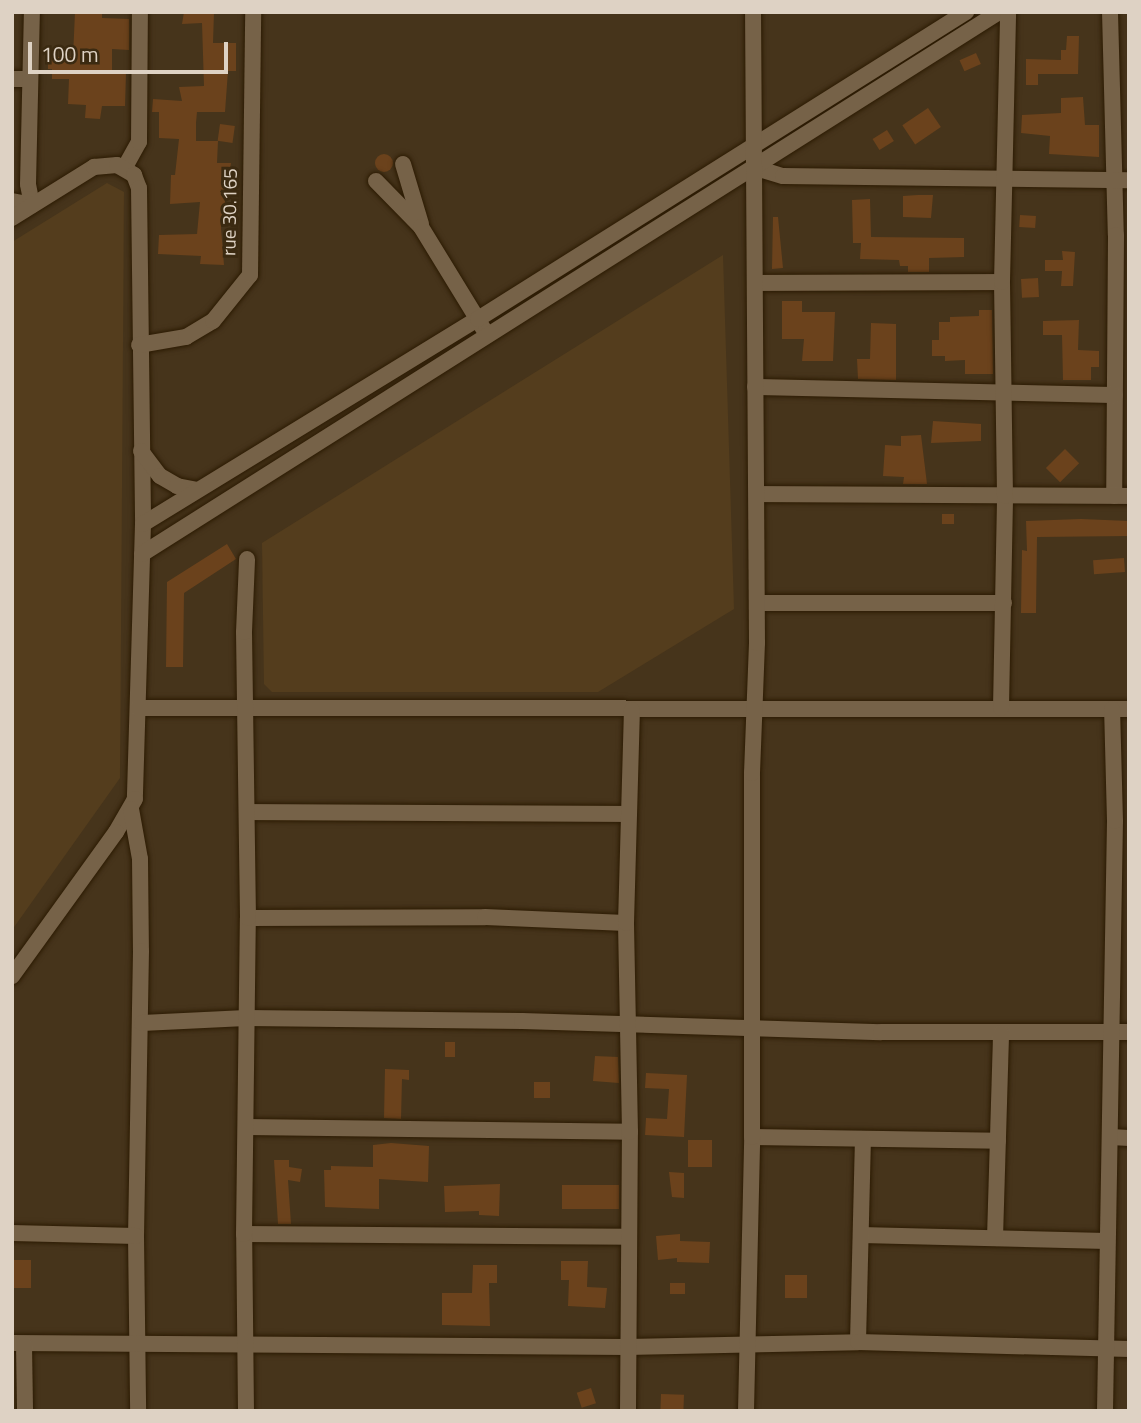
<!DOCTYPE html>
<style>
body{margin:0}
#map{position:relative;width:1141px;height:1423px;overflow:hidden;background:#46341b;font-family:"Titillium Web",sans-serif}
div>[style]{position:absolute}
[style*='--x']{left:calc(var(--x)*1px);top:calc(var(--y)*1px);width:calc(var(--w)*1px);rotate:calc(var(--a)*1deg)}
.built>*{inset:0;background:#543d1d}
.building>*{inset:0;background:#6b421c;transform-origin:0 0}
.round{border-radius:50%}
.roads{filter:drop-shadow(0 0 2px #2c1b03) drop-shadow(0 0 2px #2c1b03)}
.minor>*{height:16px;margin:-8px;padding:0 8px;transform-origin:8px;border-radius:8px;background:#766248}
span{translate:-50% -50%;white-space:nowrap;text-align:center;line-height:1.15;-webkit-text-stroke:6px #3b2a11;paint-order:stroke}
.street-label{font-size:19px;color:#ded2c4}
.frame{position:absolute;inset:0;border:14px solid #ded2c4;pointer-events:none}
.scale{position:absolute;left:28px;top:42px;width:200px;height:32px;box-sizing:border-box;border:4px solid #ded2c4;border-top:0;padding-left:9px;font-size:21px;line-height:24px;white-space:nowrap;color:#ded2c4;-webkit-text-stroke:5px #3b2a11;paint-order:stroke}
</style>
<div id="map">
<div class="built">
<i style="clip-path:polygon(107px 183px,124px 192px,120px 778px,12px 930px,12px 242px)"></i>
<i style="clip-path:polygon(723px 255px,734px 609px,598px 692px,272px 692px,264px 684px,262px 543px)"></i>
</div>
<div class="building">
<i style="clip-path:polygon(75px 12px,102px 12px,102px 18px,129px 19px,129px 50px,112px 49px,112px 73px,126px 73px,125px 106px,102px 106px,100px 119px,85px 118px,86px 105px,68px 104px,69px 79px,52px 79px,52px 69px,48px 69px,48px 57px,73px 57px)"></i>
<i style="clip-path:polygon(184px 12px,214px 12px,213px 43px,236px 43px,236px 71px,228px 71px,225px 112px,197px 112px,196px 123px,196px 141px,218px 141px,217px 163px,231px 163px,221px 228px,224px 265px,200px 264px,201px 256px,158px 254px,159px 235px,197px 234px,200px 202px,170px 204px,171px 175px,175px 175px,179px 139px,159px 138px,159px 112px,152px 112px,153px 99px,182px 101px,179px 87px,204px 86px,202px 23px,182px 24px)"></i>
<i style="clip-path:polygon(1067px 36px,1079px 36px,1078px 74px,1038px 74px,1038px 85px,1026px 85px,1026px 59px,1061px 60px,1061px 50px,1066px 50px)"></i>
<i style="left:976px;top:53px;width:12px;height:18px;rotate:66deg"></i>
<i style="clip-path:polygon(1083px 97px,1085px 125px,1099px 125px,1099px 157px,1049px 154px,1050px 136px,1021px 133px,1022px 115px,1061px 113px,1061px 98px)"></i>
<i style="left:928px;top:108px;width:23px;height:31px;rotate:56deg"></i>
<i style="left:220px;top:124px;width:15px;height:17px;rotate:8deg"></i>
<i style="left:887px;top:130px;width:13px;height:17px;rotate:58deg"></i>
<i class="round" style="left:375px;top:154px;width:18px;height:18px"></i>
<i style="clip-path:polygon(918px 195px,933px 195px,931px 218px,903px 217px,903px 196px)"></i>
<i style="clip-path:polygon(870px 199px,871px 237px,964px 238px,964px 257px,929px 258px,929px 272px,908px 272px,908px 266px,900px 266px,899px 260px,860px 259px,861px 243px,853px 243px,852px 200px)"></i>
<i style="left:1020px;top:215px;width:16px;height:12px;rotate:4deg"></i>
<i style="clip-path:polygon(773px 217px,778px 217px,783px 268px,772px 269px)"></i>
<i style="clip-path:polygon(1062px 251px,1075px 252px,1073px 286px,1061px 286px,1062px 271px,1045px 271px,1045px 260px,1063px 260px)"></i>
<i style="left:1038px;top:278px;width:19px;height:17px;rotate:87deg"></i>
<i style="clip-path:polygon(782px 301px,802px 301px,802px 312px,835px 312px,833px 361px,802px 361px,804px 339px,782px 339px)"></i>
<i style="clip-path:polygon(979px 310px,992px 310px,993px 374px,965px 374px,965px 360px,945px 361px,945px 356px,932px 356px,932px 340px,939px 340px,939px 322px,950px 322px,950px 317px,979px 316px)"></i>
<i style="clip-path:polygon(1079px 320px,1078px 350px,1099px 351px,1099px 367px,1091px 367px,1091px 380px,1063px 380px,1062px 335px,1043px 335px,1043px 321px)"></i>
<i style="clip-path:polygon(871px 323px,896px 324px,896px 380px,858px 379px,857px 359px,870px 359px)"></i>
<i style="clip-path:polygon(933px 421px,981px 424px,981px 441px,931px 443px)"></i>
<i style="clip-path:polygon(921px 435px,927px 484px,903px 484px,904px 477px,883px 476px,885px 445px,901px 446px,901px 436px)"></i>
<i style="left:1065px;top:449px;width:20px;height:27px;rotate:45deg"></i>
<i style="left:954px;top:514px;width:10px;height:12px;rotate:90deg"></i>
<i style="clip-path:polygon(1081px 519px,1129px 521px,1129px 536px,1037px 537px,1036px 613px,1021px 613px,1022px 550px,1027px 551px,1026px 521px)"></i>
<i style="clip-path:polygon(227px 544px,236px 559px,184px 593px,183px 667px,166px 667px,167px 582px)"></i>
<i style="left:1124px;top:558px;width:14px;height:31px;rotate:86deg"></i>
<i style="left:445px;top:1042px;width:10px;height:15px"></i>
<i style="clip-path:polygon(595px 1056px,618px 1057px,619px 1083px,593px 1081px)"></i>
<i style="clip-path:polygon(385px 1069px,409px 1070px,409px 1080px,402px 1079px,401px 1119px,384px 1118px)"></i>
<i style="clip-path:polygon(646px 1073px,687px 1075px,684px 1137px,645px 1135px,646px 1118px,667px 1119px,669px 1089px,645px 1088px)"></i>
<i style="left:534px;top:1082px;width:16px;height:16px"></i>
<i style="left:688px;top:1140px;width:24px;height:27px"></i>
<i style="clip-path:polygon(391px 1143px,429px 1146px,428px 1182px,379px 1179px,379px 1209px,325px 1207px,324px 1170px,331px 1170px,331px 1166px,373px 1167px,373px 1145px)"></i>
<i style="clip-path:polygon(274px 1160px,289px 1160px,289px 1167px,302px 1169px,300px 1182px,288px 1180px,291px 1224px,278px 1224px)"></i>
<i style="clip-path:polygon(669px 1172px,684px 1173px,684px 1198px,672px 1197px)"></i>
<i style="clip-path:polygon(500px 1184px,499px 1216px,479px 1215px,479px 1211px,445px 1212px,444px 1186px)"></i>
<i style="left:562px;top:1185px;width:57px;height:24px"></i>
<i style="clip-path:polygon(680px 1234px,680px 1241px,710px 1242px,709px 1263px,677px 1262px,677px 1258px,658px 1260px,656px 1236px)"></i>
<i style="left:31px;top:1260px;width:28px;height:19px;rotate:90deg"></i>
<i style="clip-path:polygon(561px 1261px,588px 1261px,587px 1287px,607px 1288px,605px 1308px,568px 1306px,569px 1280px,561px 1280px)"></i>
<i style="clip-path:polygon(473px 1265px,497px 1265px,497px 1283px,489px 1283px,490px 1326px,442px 1325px,442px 1293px,472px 1293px)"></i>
<i style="left:785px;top:1275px;width:22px;height:23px"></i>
<i style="left:670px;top:1283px;width:15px;height:11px"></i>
<i style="left:591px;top:1388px;width:16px;height:15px;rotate:72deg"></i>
<i style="left:661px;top:1394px;width:23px;height:17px;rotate:2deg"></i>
</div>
<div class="roads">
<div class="minor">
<i style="--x:1110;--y:12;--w:223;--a:88.5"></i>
<i style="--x:1116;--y:235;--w:261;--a:90.4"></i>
<i style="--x:12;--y:79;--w:18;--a:0"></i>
<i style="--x:403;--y:164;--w:63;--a:73.3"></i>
<i style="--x:125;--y:167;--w:29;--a:-61"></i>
<i style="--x:139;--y:142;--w:130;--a:-89.6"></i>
<i style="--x:753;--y:167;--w:31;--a:17"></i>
<i style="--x:783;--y:176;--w:346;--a:0.7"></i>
<i style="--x:376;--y:181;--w:64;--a:45.6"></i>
<i style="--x:421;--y:227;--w:119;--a:58.5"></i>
<i style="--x:12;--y:201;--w:20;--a:11"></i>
<i style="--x:32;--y:205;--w:21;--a:-101"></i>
<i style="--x:28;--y:184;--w:172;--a:-88.7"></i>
<i style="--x:12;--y:218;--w:97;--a:-31.9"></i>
<i style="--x:94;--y:167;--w:23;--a:-5"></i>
<i style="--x:117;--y:165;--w:20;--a:30"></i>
<i style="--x:134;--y:175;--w:14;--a:69"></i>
<i style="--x:139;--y:188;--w:336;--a:89.3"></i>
<i style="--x:143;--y:524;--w:275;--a:91.7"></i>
<i style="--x:135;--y:799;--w:38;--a:120"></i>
<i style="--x:116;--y:832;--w:178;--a:125.8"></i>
<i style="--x:756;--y:283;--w:246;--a:-0.2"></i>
<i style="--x:139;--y:345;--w:48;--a:-9.7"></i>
<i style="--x:186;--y:337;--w:31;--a:-31"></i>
<i style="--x:213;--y:321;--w:59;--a:-51.2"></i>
<i style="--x:250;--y:275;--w:263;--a:-89.3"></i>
<i style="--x:755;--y:387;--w:360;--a:1.3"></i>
<i style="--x:141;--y:451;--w:31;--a:53"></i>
<i style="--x:160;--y:476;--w:20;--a:30"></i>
<i style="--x:177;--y:486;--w:20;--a:11"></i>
<i style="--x:757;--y:494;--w:372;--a:0.3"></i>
<i style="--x:143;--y:524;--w:393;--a:-31.5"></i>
<i style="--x:478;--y:319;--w:577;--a:-32.17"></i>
<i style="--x:142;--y:554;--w:1014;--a:-32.31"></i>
<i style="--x:757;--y:603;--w:247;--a:0"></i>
<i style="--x:138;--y:708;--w:991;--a:0.06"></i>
<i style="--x:1001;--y:708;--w:212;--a:-88.9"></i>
<i style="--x:1005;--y:496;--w:214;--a:-90.8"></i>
<i style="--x:1002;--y:282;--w:270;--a:-88.7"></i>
<i style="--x:131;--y:809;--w:51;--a:79.8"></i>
<i style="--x:140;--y:859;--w:92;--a:89.4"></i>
<i style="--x:141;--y:951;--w:285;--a:91"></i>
<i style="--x:136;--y:1236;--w:175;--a:89.3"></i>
<i style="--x:247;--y:812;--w:380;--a:0.3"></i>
<i style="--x:248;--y:918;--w:237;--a:-0.2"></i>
<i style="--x:485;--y:917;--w:141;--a:2.4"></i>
<i style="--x:142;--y:1023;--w:104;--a:-2.8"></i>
<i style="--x:246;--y:1018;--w:276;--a:0.6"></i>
<i style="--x:522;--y:1021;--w:359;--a:1.8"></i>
<i style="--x:881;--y:1032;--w:248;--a:0"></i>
<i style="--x:246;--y:1127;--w:384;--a:0.7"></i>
<i style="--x:752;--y:1137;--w:246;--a:0.9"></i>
<i style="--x:1111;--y:1137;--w:18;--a:3"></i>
<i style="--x:12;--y:1233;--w:124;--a:1.4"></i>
<i style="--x:244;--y:1234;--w:385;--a:0.4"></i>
<i style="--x:861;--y:1235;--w:246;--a:1.4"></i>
<i style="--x:995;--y:1238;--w:205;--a:-88.3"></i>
<i style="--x:858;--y:1342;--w:203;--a:-88.6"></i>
<i style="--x:12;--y:1343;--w:615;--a:0.37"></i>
<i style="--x:627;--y:1347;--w:231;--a:-1.2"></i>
<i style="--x:858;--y:1342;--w:271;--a:1.5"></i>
<i style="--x:24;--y:1344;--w:67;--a:89.1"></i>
<i style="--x:246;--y:1411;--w:177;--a:-90.6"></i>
<i style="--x:244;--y:1234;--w:316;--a:-89.3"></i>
<i style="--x:248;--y:918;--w:286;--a:-90.8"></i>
<i style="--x:244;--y:632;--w:73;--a:-87.6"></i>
<i style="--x:628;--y:1411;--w:279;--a:-89.6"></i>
<i style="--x:630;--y:1132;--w:209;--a:-91.1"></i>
<i style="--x:626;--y:923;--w:213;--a:-88.4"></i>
<i style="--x:746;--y:1411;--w:274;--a:-88.7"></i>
<i style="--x:752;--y:1137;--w:364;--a:-90"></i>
<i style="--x:752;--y:773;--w:130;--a:-87.8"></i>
<i style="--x:757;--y:643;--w:631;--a:-90.36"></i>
<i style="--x:1105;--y:1411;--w:590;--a:-89.03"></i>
<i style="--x:1115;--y:821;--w:112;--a:-91.5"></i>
</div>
</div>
<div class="street-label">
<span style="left:229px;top:212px;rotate:-89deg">rue 30.165</span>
</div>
<div class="frame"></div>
<div class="scale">100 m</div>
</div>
